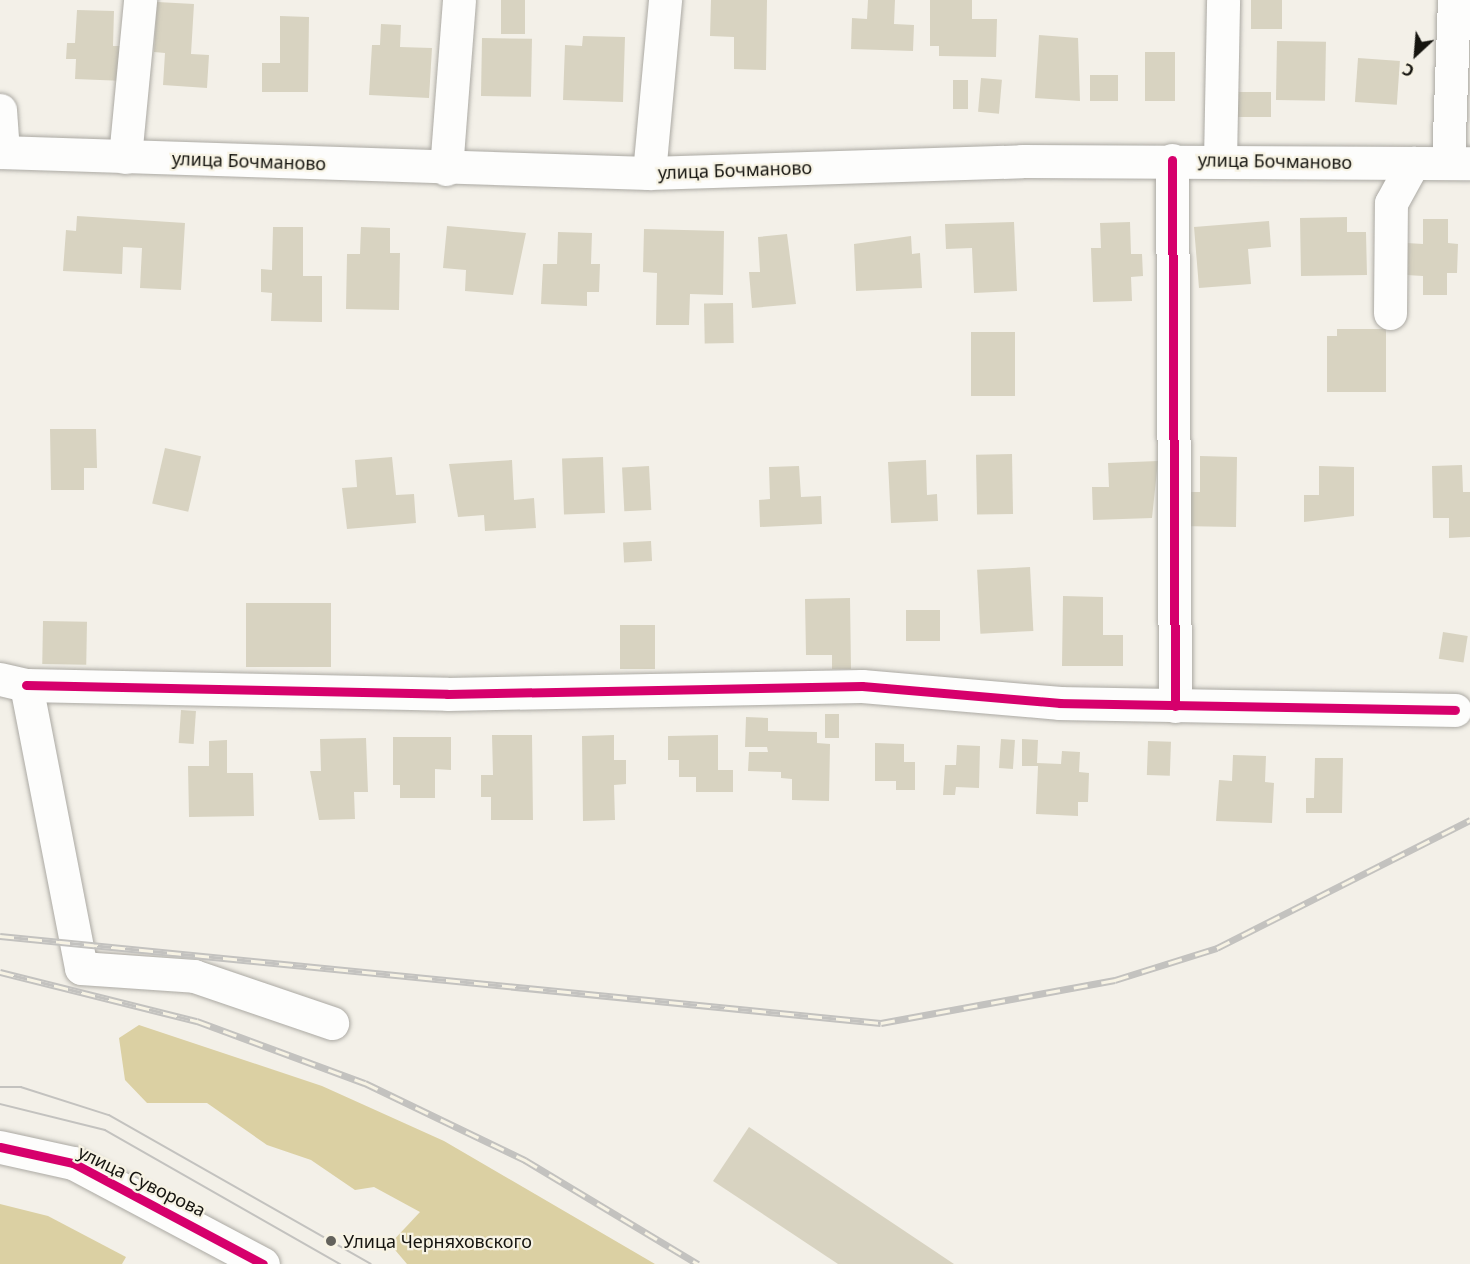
<!DOCTYPE html>
<meta charset="utf-8">
<style>
body{margin:0}
#map{position:relative;width:1470px;height:1264px;overflow:hidden;background:#f3f0e8;font-family:"Noto Sans",sans-serif}
div>[style]{position:absolute}
[style*='--x']{left:calc(var(--x)*1px);top:calc(var(--y)*1px);width:calc(var(--w)*1px);rotate:calc(var(--a)*1deg)}
.forest>*{inset:0;background:#dbd0a3}
.building>*{inset:0;background:#d8d3c1;transform-origin:0 0}
.roads{filter:drop-shadow(0 0 2px #aba9a3) drop-shadow(0 0 2px #aba9a3)}
.minor>*{height:33px;margin:-16.5px;padding:0 16.5px;transform-origin:16.5px;border-radius:16.5px;background:#fdfdfc}
.major>*{height:33px;margin:-16.5px;padding:0 16.5px;transform-origin:16.5px;border-radius:16.5px;background:#fdfdfc}
.tram>*{height:1.5px;margin:-0.75px;padding:0 0.75px;transform-origin:0.75px;border-radius:0.75px;background:#c3c2bf}
.rail>*{height:7px;margin-top:-3.5px;transform-origin:0;background:repeating-linear-gradient(90deg,#f7f3e4 0 14px,#c3c2bf 0 28px);box-sizing:border-box;border-block:2px solid #c3c2bf}
.cycleway>*{height:9px;margin:-4.5px;padding:0 4.5px;transform-origin:4.5px;border-radius:4.5px;background:#d6006c}
.dots>*{width:16px;height:16px;translate:-50% -50%;box-sizing:border-box;border:3px solid #f7f3e4;border-radius:50%}
span{translate:-50% -50%;white-space:nowrap;text-align:center;line-height:1.15;-webkit-text-stroke:4.5px #f7f3e4;paint-order:stroke}
.street-label{font-size:18px;color:#161510}
.poi-label{font-size:18px;color:#161510}
.left{translate:0 -50%;text-align:left}
.north{position:absolute;left:1386px;top:24px;width:60px;height:60px;-webkit-text-stroke:4px #f7f3e4;paint-order:stroke;rotate:206deg;font-size:16px;font-weight:700;line-height:24px;text-align:center;color:#161510}
.north::after{content:'';display:block;margin:auto;width:21px;height:27px;background:#161510;clip-path:polygon(50% 0,100% 100%,50% 72%,0 100%)}
</style>
<div id="map">
<div class="forest">
<i style="clip-path:polygon(139px 1025px,322px 1086px,444px 1141px,655px 1264px,407px 1264px,390px 1244px,420px 1212px,374px 1187px,355px 1190px,311px 1160px,267px 1145px,207px 1103px,147px 1103px,125px 1080px,119px 1038px)"></i>
<i style="clip-path:polygon(0 1204px,48px 1216px,126px 1257px,122px 1264px,0 1264px)"></i>
</div>
<div class="building">
<i style="left:501px;top:0;width:24px;height:34px"></i>
<i style="clip-path:polygon(711px 0,767px 0,766px 70px,734px 69px,734px 37px,710px 36px)"></i>
<i style="clip-path:polygon(868px 0,895px 0,894px 24px,914px 25px,913px 51px,851px 49px,852px 18px,867px 19px)"></i>
<i style="clip-path:polygon(930px 0,972px 0,972px 19px,997px 19px,996px 57px,939px 56px,939px 46px,930px 46px)"></i>
<i style="left:1251px;top:0;width:31px;height:29px"></i>
<i style="clip-path:polygon(157px 2px,194px 4px,191px 54px,209px 55px,207px 88px,163px 85px,165px 53px,154px 52px)"></i>
<i style="clip-path:polygon(77px 10px,114px 11px,113px 46px,127px 46px,125px 81px,75px 79px,76px 59px,66px 59px,67px 43px,75px 43px)"></i>
<i style="clip-path:polygon(280px 16px,309px 17px,308px 92px,262px 92px,262px 63px,280px 63px)"></i>
<i style="clip-path:polygon(381px 24px,401px 25px,400px 47px,432px 48px,429px 98px,369px 95px,372px 45px,380px 45px)"></i>
<i style="clip-path:polygon(1039px 35px,1078px 38px,1080px 101px,1035px 98px)"></i>
<i style="clip-path:polygon(583px 36px,625px 37px,623px 102px,563px 100px,565px 45px,582px 46px)"></i>
<i style="left:482px;top:38px;width:50px;height:58px;rotate:1deg"></i>
<i style="left:1277px;top:41px;width:49px;height:59px;rotate:1deg"></i>
<i style="left:1145px;top:52px;width:30px;height:49px"></i>
<i style="left:1358px;top:58px;width:42px;height:44px;rotate:4deg"></i>
<i style="left:1090px;top:75px;width:28px;height:26px"></i>
<i style="left:981px;top:78px;width:21px;height:34px;rotate:5deg"></i>
<i style="left:953px;top:80px;width:15px;height:29px"></i>
<i style="left:1234px;top:92px;width:37px;height:25px"></i>
<i style="clip-path:polygon(77px 216px,185px 223px,181px 290px,140px 288px,142px 248px,123px 247px,122px 274px,63px 271px,66px 230px,76px 231px)"></i>
<i style="clip-path:polygon(1347px 217px,1347px 232px,1366px 232px,1367px 275px,1301px 276px,1300px 218px)"></i>
<i style="clip-path:polygon(1423px 219px,1448px 219px,1448px 243px,1458px 244px,1457px 273px,1447px 273px,1447px 295px,1423px 295px,1423px 276px,1406px 275px,1407px 243px,1423px 244px)"></i>
<i style="clip-path:polygon(1269px 221px,1271px 247px,1248px 249px,1251px 284px,1199px 288px,1194px 227px)"></i>
<i style="clip-path:polygon(1014px 222px,1017px 291px,974px 293px,972px 248px,946px 249px,945px 224px)"></i>
<i style="clip-path:polygon(1130px 222px,1131px 254px,1142px 254px,1143px 276px,1131px 277px,1132px 301px,1093px 302px,1091px 248px,1101px 248px,1100px 223px)"></i>
<i style="clip-path:polygon(447px 226px,526px 233px,513px 295px,465px 291px,466px 270px,443px 268px)"></i>
<i style="clip-path:polygon(273px 227px,303px 227px,303px 276px,322px 276px,322px 322px,271px 321px,272px 293px,261px 292px,261px 269px,272px 270px)"></i>
<i style="clip-path:polygon(361px 227px,390px 228px,390px 253px,400px 253px,399px 310px,346px 309px,347px 254px,360px 254px)"></i>
<i style="clip-path:polygon(644px 229px,724px 231px,723px 295px,690px 294px,689px 325px,656px 325px,657px 273px,643px 272px)"></i>
<i style="clip-path:polygon(558px 232px,592px 233px,591px 264px,600px 264px,599px 292px,587px 292px,587px 306px,541px 304px,543px 264px,557px 264px)"></i>
<i style="clip-path:polygon(787px 234px,796px 304px,752px 308px,749px 272px,760px 272px,758px 237px)"></i>
<i style="clip-path:polygon(911px 236px,912px 254px,920px 253px,922px 288px,856px 291px,854px 244px)"></i>
<i style="left:733px;top:303px;width:40px;height:29px;rotate:89deg"></i>
<i style="clip-path:polygon(1337px 329px,1386px 329px,1386px 392px,1327px 392px,1327px 336px,1337px 336px)"></i>
<i style="left:971px;top:332px;width:44px;height:64px"></i>
<i style="clip-path:polygon(50px 429px,96px 429px,97px 468px,84px 468px,84px 490px,51px 490px)"></i>
<i style="left:165px;top:448px;width:37px;height:57px;rotate:13deg"></i>
<i style="left:1012px;top:454px;width:60px;height:36px;rotate:89deg"></i>
<i style="clip-path:polygon(1200px 456px,1237px 457px,1236px 527px,1180px 526px,1181px 492px,1200px 492px)"></i>
<i style="clip-path:polygon(392px 457px,396px 495px,414px 494px,416px 523px,347px 529px,342px 488px,357px 487px,355px 460px)"></i>
<i style="left:603px;top:457px;width:56px;height:41px;rotate:88deg"></i>
<i style="clip-path:polygon(512px 460px,514px 500px,534px 498px,536px 528px,485px 531px,484px 515px,458px 517px,449px 464px)"></i>
<i style="clip-path:polygon(926px 460px,927px 495px,937px 494px,938px 521px,891px 523px,888px 462px)"></i>
<i style="clip-path:polygon(1158px 461px,1152px 518px,1093px 520px,1092px 487px,1109px 487px,1108px 463px)"></i>
<i style="clip-path:polygon(1462px 465px,1463px 492px,1470px 492px,1470px 537px,1449px 538px,1449px 518px,1433px 518px,1432px 466px)"></i>
<i style="left:649px;top:466px;width:44px;height:27px;rotate:87deg"></i>
<i style="clip-path:polygon(799px 466px,801px 497px,821px 496px,822px 524px,760px 527px,759px 500px,770px 499px,769px 467px)"></i>
<i style="clip-path:polygon(1319px 466px,1354px 467px,1354px 516px,1304px 522px,1304px 495px,1319px 495px)"></i>
<i style="left:651px;top:541px;width:20px;height:28px;rotate:87deg"></i>
<i style="left:1030px;top:567px;width:64px;height:53px;rotate:87deg"></i>
<i style="clip-path:polygon(1063px 596px,1103px 597px,1103px 635px,1123px 635px,1123px 666px,1062px 666px)"></i>
<i style="clip-path:polygon(850px 598px,851px 669px,832px 669px,832px 655px,806px 655px,805px 599px)"></i>
<i style="left:331px;top:603px;width:64px;height:85px;rotate:90deg"></i>
<i style="left:906px;top:610px;width:34px;height:31px"></i>
<i style="left:43px;top:621px;width:44px;height:43px;rotate:1deg"></i>
<i style="left:620px;top:625px;width:35px;height:44px"></i>
<i style="left:1443px;top:632px;width:25px;height:27px;rotate:9deg"></i>
<i style="left:181px;top:710px;width:15px;height:33px;rotate:4deg"></i>
<i style="left:825px;top:714px;width:14px;height:24px"></i>
<i style="clip-path:polygon(746px 717px,768px 718px,768px 731px,817px 732px,817px 743px,830px 744px,829px 801px,792px 800px,792px 779px,781px 778px,781px 772px,748px 771px,749px 752px,768px 752px,767px 747px,745px 747px)"></i>
<i style="clip-path:polygon(492px 735px,532px 735px,533px 820px,491px 820px,491px 797px,481px 797px,481px 775px,493px 775px)"></i>
<i style="clip-path:polygon(614px 735px,614px 760px,626px 760px,626px 784px,614px 785px,615px 820px,583px 821px,582px 736px)"></i>
<i style="clip-path:polygon(718px 735px,718px 770px,733px 770px,733px 792px,696px 792px,696px 777px,679px 777px,679px 760px,668px 760px,668px 736px)"></i>
<i style="clip-path:polygon(393px 737px,451px 737px,451px 770px,435px 769px,435px 798px,400px 798px,400px 785px,393px 785px)"></i>
<i style="clip-path:polygon(366px 738px,368px 792px,354px 792px,355px 819px,319px 820px,310px 771px,321px 771px,320px 739px)"></i>
<i style="left:1001px;top:739px;width:14px;height:29px;rotate:4deg"></i>
<i style="clip-path:polygon(1022px 739px,1038px 740px,1037px 763px,1061px 764px,1062px 751px,1080px 752px,1079px 772px,1089px 773px,1088px 802px,1078px 802px,1078px 816px,1036px 814px,1038px 766px,1022px 766px)"></i>
<i style="clip-path:polygon(227px 740px,227px 773px,253px 773px,254px 816px,189px 817px,188px 766px,209px 766px,209px 741px)"></i>
<i style="left:1148px;top:741px;width:23px;height:34px;rotate:2deg"></i>
<i style="clip-path:polygon(875px 743px,904px 744px,904px 762px,915px 762px,915px 790px,896px 790px,896px 781px,875px 781px)"></i>
<i style="clip-path:polygon(957px 745px,980px 746px,979px 788px,956px 787px,955px 795px,943px 795px,945px 765px,956px 765px)"></i>
<i style="clip-path:polygon(1233px 755px,1266px 756px,1265px 782px,1274px 783px,1272px 823px,1216px 821px,1219px 780px,1232px 781px)"></i>
<i style="clip-path:polygon(1315px 758px,1343px 758px,1342px 813px,1306px 813px,1306px 798px,1314px 798px)"></i>
<i style="clip-path:polygon(749px 1127px,954px 1264px,838px 1264px,713px 1181px)"></i>
</div>
<div class="roads">
<div class="minor">
<i style="--x:0;--y:110;--w:42;--a:85.9"></i>
<i style="--x:125;--y:157;--w:158;--a:-84.5"></i>
<i style="--x:1172;--y:160;--w:546;--a:89.69"></i>
<i style="--x:1220;--y:161;--w:161;--a:-88.9"></i>
<i style="--x:1448;--y:163;--w:163;--a:-87.9"></i>
<i style="--x:446;--y:169;--w:169;--a:-85.6"></i>
<i style="--x:649;--y:173;--w:174;--a:-84.7"></i>
<i style="--x:1390;--y:313;--w:110;--a:-89.5"></i>
<i style="--x:1391;--y:203;--w:46;--a:-61.2"></i>
<i style="--x:0;--y:679;--w:27;--a:13"></i>
<i style="--x:26;--y:685;--w:288;--a:79"></i>
<i style="--x:81;--y:968;--w:113;--a:4"></i>
<i style="--x:194;--y:976;--w:146;--a:18.8"></i>
<i style="--x:26;--y:685;--w:421;--a:1.2"></i>
<i style="--x:447;--y:694;--w:415;--a:-1.1"></i>
<i style="--x:862;--y:686;--w:199;--a:4.9"></i>
<i style="--x:1060;--y:703;--w:395;--a:1"></i>
<i style="--x:0;--y:1147;--w:75;--a:12.4"></i>
<i style="--x:73;--y:1163;--w:215;--a:28"></i>
</div>
<div class="major">
<i style="--x:0;--y:152;--w:649;--a:1.85"></i>
<i style="--x:649;--y:173;--w:373;--a:-1.8"></i>
<i style="--x:1022;--y:161;--w:448;--a:0.3"></i>
</div>
</div>
<div class="tram">
<i style="--x:0;--y:1087;--w:21;--a:0"></i>
<i style="--x:21;--y:1087;--w:92;--a:17.7"></i>
<i style="--x:109;--y:1115;--w:301;--a:29.6"></i>
<i style="--x:0;--y:1104;--w:108;--a:13.9"></i>
<i style="--x:105;--y:1130;--w:271;--a:29.7"></i>
</div>
<div class="rail">
<i style="--x:0;--y:936;--w:885;--a:5.64"></i>
<i style="--x:881;--y:1023;--w:238;--a:-10.4"></i>
<i style="--x:1115;--y:980;--w:107;--a:-17.4"></i>
<i style="--x:1217;--y:948;--w:284;--a:-26.8"></i>
<i style="--x:0;--y:972;--w:203;--a:14"></i>
<i style="--x:197;--y:1021;--w:179;--a:20.3"></i>
<i style="--x:365;--y:1083;--w:178;--a:25.7"></i>
<i style="--x:525;--y:1160;--w:202;--a:31"></i>
</div>
<div class="cycleway">
<i style="--x:1172;--y:160;--w:546;--a:89.69"></i>
<i style="--x:26;--y:685;--w:421;--a:1.2"></i>
<i style="--x:447;--y:694;--w:415;--a:-1.1"></i>
<i style="--x:862;--y:686;--w:199;--a:4.9"></i>
<i style="--x:1060;--y:703;--w:395;--a:1"></i>
<i style="--x:0;--y:1147;--w:75;--a:12.4"></i>
<i style="--x:73;--y:1163;--w:215;--a:28"></i>
</div>
<div class="dots">
<i style="left:331px;top:1241px;background:#63625c"></i>
</div>
<div class="street-label">
<span style="left:249px;top:161px;rotate:2deg">улица Бочманово</span>
<span style="left:1275px;top:161px;rotate:1deg">улица Бочманово</span>
<span style="left:735px;top:170px;rotate:-2deg">улица Бочманово</span>
<span style="left:142px;top:1181px;rotate:26deg">улица Суворова</span>
</div>
<div class="poi-label">
<span class="left" style="left:343px;top:1241px">Улица Черняховского</span>
</div>
<div class="north">С</div>
</div>
